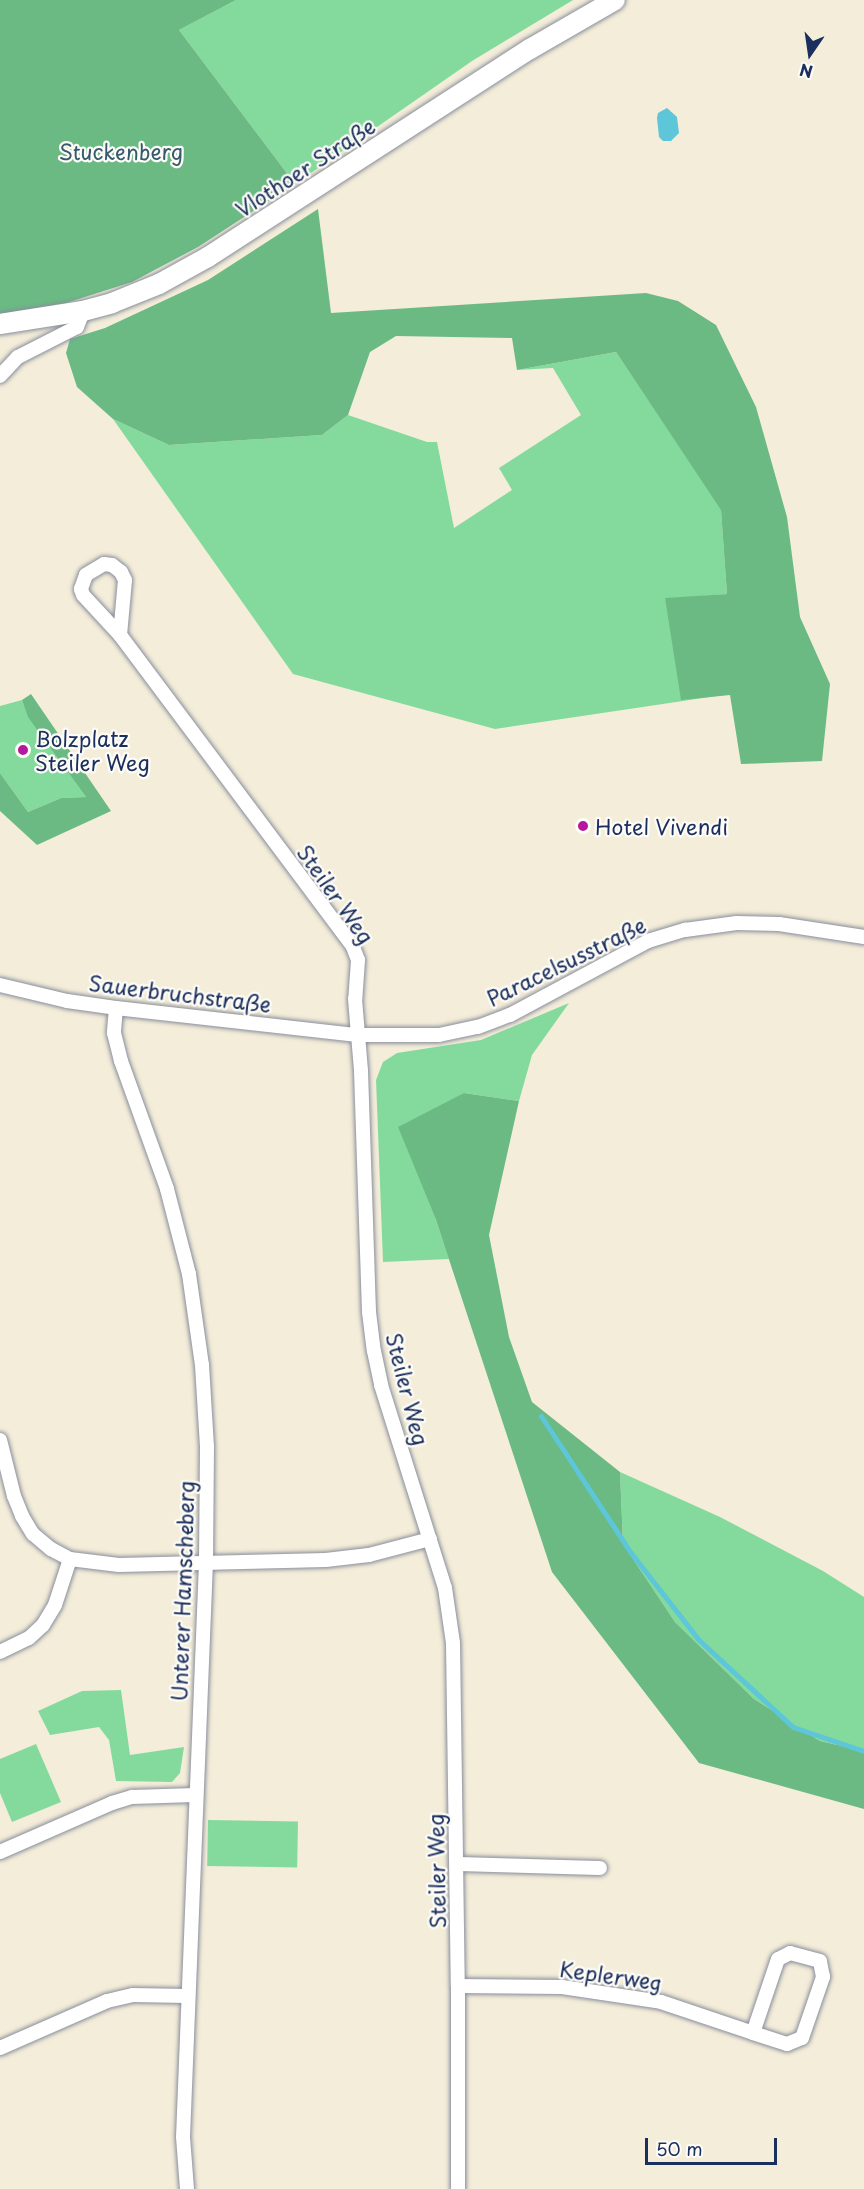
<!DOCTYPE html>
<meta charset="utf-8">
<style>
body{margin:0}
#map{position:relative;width:864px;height:2189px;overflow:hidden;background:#f4edd9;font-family:"Playpen Sans",sans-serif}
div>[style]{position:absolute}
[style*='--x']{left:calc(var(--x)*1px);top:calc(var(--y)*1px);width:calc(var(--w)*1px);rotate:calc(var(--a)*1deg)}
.green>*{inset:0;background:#84da9d;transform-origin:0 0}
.forest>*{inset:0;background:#6bba84}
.water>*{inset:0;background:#5dc6d9}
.stream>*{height:5px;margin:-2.5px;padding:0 2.5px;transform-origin:2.5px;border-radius:2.5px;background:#5dc6d9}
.roads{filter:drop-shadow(0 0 2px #888e9c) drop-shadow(0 0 2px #888e9c)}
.street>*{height:14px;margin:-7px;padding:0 7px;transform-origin:7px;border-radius:7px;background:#fff}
.secondary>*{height:20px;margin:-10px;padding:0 10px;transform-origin:10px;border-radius:10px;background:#fff}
.dots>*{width:16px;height:16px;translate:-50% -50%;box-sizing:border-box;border:3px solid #fdfcf7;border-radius:50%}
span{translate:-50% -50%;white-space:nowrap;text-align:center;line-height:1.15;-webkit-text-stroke:4.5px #fdfcf7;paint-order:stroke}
.park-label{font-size:21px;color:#355a6e}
.street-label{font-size:21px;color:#1b2f5e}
.poi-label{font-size:21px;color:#1b2f5e}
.left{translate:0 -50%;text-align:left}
.north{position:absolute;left:780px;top:24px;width:60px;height:60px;-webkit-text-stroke:4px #fdfcf7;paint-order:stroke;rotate:193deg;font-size:16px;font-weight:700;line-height:24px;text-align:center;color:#1b2f5e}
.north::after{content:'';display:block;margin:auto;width:21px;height:27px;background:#1b2f5e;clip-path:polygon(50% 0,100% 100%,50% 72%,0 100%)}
.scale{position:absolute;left:645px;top:2138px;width:132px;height:27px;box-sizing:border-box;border:3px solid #1b2f5e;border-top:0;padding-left:8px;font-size:18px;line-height:21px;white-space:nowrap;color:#1b2f5e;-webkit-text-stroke:4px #fdfcf7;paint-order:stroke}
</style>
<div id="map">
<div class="green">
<i style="clip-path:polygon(236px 0,573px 0,472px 61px,295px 184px,179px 30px)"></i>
<i style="clip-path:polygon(616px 352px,721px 509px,727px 594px,665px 599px,730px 694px,495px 729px,293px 674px,113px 419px,169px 445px,322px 435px,348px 415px,427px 442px,437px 442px,454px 528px,512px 490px,499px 468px,581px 415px,553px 368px,517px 370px)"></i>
<i style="clip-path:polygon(22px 700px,29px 717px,86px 797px,61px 798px,28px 812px,0 773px,0 706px)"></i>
<i style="clip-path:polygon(569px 1003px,532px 1055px,519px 1101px,464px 1093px,435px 1217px,449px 1259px,383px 1262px,376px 1080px,383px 1062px,397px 1053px,481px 1040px)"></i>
<i style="clip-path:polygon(620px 1472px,720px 1517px,823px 1571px,864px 1597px,864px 1751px,820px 1741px,754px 1699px,675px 1622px,623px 1544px)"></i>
<i style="clip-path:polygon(121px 1690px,130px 1755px,184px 1747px,180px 1773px,172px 1782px,116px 1781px,109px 1740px,99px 1727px,50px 1735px,38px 1711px,82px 1691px)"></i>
<i style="clip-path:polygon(36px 1744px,61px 1802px,12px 1822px,0 1793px,0 1759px)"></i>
<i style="left:208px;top:1820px;width:90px;height:46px;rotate:1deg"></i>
</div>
<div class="forest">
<i style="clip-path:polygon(0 0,236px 0,179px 30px,295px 184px,198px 247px,132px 282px,66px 303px,0 314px)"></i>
<i style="clip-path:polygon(318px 209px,331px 313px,646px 293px,678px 301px,716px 325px,756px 407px,787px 517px,800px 617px,830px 684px,822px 761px,741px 764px,730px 695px,681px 700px,665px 598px,727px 594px,721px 510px,616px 352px,517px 370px,512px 338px,396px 336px,370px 352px,348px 415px,322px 435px,169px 445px,113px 419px,77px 387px,66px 353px,70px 339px,105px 328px,208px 280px)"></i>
<i style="clip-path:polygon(31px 694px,111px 811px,37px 845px,0 811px,0 773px,28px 812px,61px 798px,86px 797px,28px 717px,22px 700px)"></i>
<i style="clip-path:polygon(464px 1093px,519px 1101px,489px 1235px,509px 1337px,532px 1402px,620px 1472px,623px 1544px,675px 1622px,754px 1699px,820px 1741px,864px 1751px,864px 1809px,699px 1763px,552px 1572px,435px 1217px,398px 1127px)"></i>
</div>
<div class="water">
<i style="clip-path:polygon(667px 108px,677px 117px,679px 133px,671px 141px,663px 141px,659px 137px,657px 118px,658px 113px)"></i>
</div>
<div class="stream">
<i style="--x:541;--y:1416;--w:164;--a:56.7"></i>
<i style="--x:631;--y:1553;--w:110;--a:52"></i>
<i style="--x:699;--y:1640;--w:128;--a:42.8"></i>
<i style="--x:793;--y:1727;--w:75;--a:18.7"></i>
</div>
<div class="roads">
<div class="street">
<i style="--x:0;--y:376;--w:26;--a:-47"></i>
<i style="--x:18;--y:357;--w:66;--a:-27"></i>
<i style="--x:77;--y:327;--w:17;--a:-69"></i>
<i style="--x:120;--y:635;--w:55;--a:-84.8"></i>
<i style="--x:125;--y:580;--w:9;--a:-117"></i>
<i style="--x:121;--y:572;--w:11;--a:-142"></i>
<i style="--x:112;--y:565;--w:8;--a:-173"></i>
<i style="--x:104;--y:564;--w:21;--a:149"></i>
<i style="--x:86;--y:575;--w:15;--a:110"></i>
<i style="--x:81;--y:589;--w:6;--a:72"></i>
<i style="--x:83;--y:595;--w:54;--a:47.2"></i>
<i style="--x:120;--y:635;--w:389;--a:53.2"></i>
<i style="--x:353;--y:947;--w:14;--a:69"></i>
<i style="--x:358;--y:960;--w:39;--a:94"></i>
<i style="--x:355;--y:999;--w:72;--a:85.2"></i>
<i style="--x:361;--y:1071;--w:241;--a:88.1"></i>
<i style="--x:369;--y:1312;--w:39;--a:83"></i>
<i style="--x:374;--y:1351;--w:35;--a:78"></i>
<i style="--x:381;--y:1385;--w:213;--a:72.5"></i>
<i style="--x:445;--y:1588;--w:56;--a:81.7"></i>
<i style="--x:453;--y:1643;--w:343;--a:89.2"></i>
<i style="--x:458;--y:1986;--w:203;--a:90"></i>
<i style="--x:0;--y:985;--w:69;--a:13.4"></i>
<i style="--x:67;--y:1001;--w:49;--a:8.1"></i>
<i style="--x:116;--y:1008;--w:243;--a:6.4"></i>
<i style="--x:357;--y:1035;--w:82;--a:0"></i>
<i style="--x:439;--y:1035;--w:40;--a:-12"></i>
<i style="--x:478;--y:1027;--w:34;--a:-21"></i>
<i style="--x:510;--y:1015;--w:157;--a:-28.2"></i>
<i style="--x:648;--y:941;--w:39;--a:-17"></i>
<i style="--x:685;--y:930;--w:52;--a:-7.7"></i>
<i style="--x:737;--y:923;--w:42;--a:1.4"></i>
<i style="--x:779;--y:924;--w:86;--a:8.7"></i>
<i style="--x:116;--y:1008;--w:25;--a:95"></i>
<i style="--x:114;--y:1033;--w:29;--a:76"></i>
<i style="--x:121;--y:1061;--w:136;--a:70.2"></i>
<i style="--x:167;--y:1189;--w:88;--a:75.5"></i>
<i style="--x:189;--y:1274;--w:92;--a:81.9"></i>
<i style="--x:202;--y:1365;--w:81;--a:86.5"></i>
<i style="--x:207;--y:1446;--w:116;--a:90.5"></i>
<i style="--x:206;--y:1562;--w:575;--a:92.29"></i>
<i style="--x:183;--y:2137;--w:52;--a:85.6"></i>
<i style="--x:0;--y:1440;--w:58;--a:76"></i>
<i style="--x:14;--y:1496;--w:22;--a:68"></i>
<i style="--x:22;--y:1516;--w:21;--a:59"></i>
<i style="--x:33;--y:1534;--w:23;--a:40"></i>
<i style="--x:51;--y:1549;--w:21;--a:28"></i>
<i style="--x:70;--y:1559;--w:49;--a:7"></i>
<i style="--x:119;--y:1565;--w:207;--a:-1.4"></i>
<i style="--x:326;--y:1560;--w:43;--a:-6.6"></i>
<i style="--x:369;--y:1555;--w:63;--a:-14.7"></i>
<i style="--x:0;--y:1652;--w:32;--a:-26"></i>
<i style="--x:29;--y:1638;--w:19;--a:-43"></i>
<i style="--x:43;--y:1625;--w:23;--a:-59"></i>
<i style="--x:55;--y:1605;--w:48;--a:-71.9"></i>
<i style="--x:0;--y:1852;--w:122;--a:-23.6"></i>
<i style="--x:112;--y:1803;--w:21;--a:-17"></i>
<i style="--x:132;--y:1797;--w:63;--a:-1.8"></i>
<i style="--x:457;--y:1864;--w:143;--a:1.6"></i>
<i style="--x:458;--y:1986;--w:104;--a:0.6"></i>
<i style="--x:562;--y:1987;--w:100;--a:8.6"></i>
<i style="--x:661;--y:2002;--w:97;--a:18.6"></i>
<i style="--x:753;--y:2033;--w:36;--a:18"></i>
<i style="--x:787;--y:2044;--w:16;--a:-22"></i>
<i style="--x:802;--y:2038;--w:65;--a:-71"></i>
<i style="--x:823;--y:1977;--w:16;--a:-101"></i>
<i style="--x:820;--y:1961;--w:31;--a:-165"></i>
<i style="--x:790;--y:1953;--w:13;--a:153"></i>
<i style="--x:778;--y:1959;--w:78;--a:108.7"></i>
<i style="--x:0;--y:2048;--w:117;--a:-23.7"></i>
<i style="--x:107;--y:2001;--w:27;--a:-13"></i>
<i style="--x:133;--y:1995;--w:54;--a:1.1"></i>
</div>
<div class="secondary">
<i style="--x:0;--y:324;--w:84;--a:-8.9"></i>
<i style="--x:83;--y:311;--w:30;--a:-15"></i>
<i style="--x:112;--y:303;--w:51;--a:-22"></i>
<i style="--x:159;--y:284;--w:56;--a:-28.9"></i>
<i style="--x:208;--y:257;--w:383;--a:-32.9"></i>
<i style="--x:530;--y:49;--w:98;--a:-30"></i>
</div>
</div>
<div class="dots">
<i style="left:23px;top:750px;background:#b5179e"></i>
<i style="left:583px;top:826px;background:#b5179e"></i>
</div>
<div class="park-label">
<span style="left:121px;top:151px">Stuckenberg</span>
</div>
<div class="street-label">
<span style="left:305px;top:167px;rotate:-33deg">Vlothoer Straße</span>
<span style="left:336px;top:894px;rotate:55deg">Steiler Weg</span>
<span style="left:566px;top:961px;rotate:-26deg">Paracelsusstraße</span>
<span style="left:180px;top:993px;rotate:7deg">Sauerbruchstraße</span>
<span style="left:408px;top:1389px;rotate:76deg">Steiler Weg</span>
<span style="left:182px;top:1591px;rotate:-88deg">Unterer Hamscheberg</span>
<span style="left:436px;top:1871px;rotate:-91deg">Steiler Weg</span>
<span style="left:611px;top:1975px;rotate:8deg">Keplerweg</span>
</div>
<div class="poi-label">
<span class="left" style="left:35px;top:750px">Bolzplatz<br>Steiler Weg</span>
<span class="left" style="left:595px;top:826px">Hotel Vivendi</span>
</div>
<div class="north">N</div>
<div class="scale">50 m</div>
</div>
